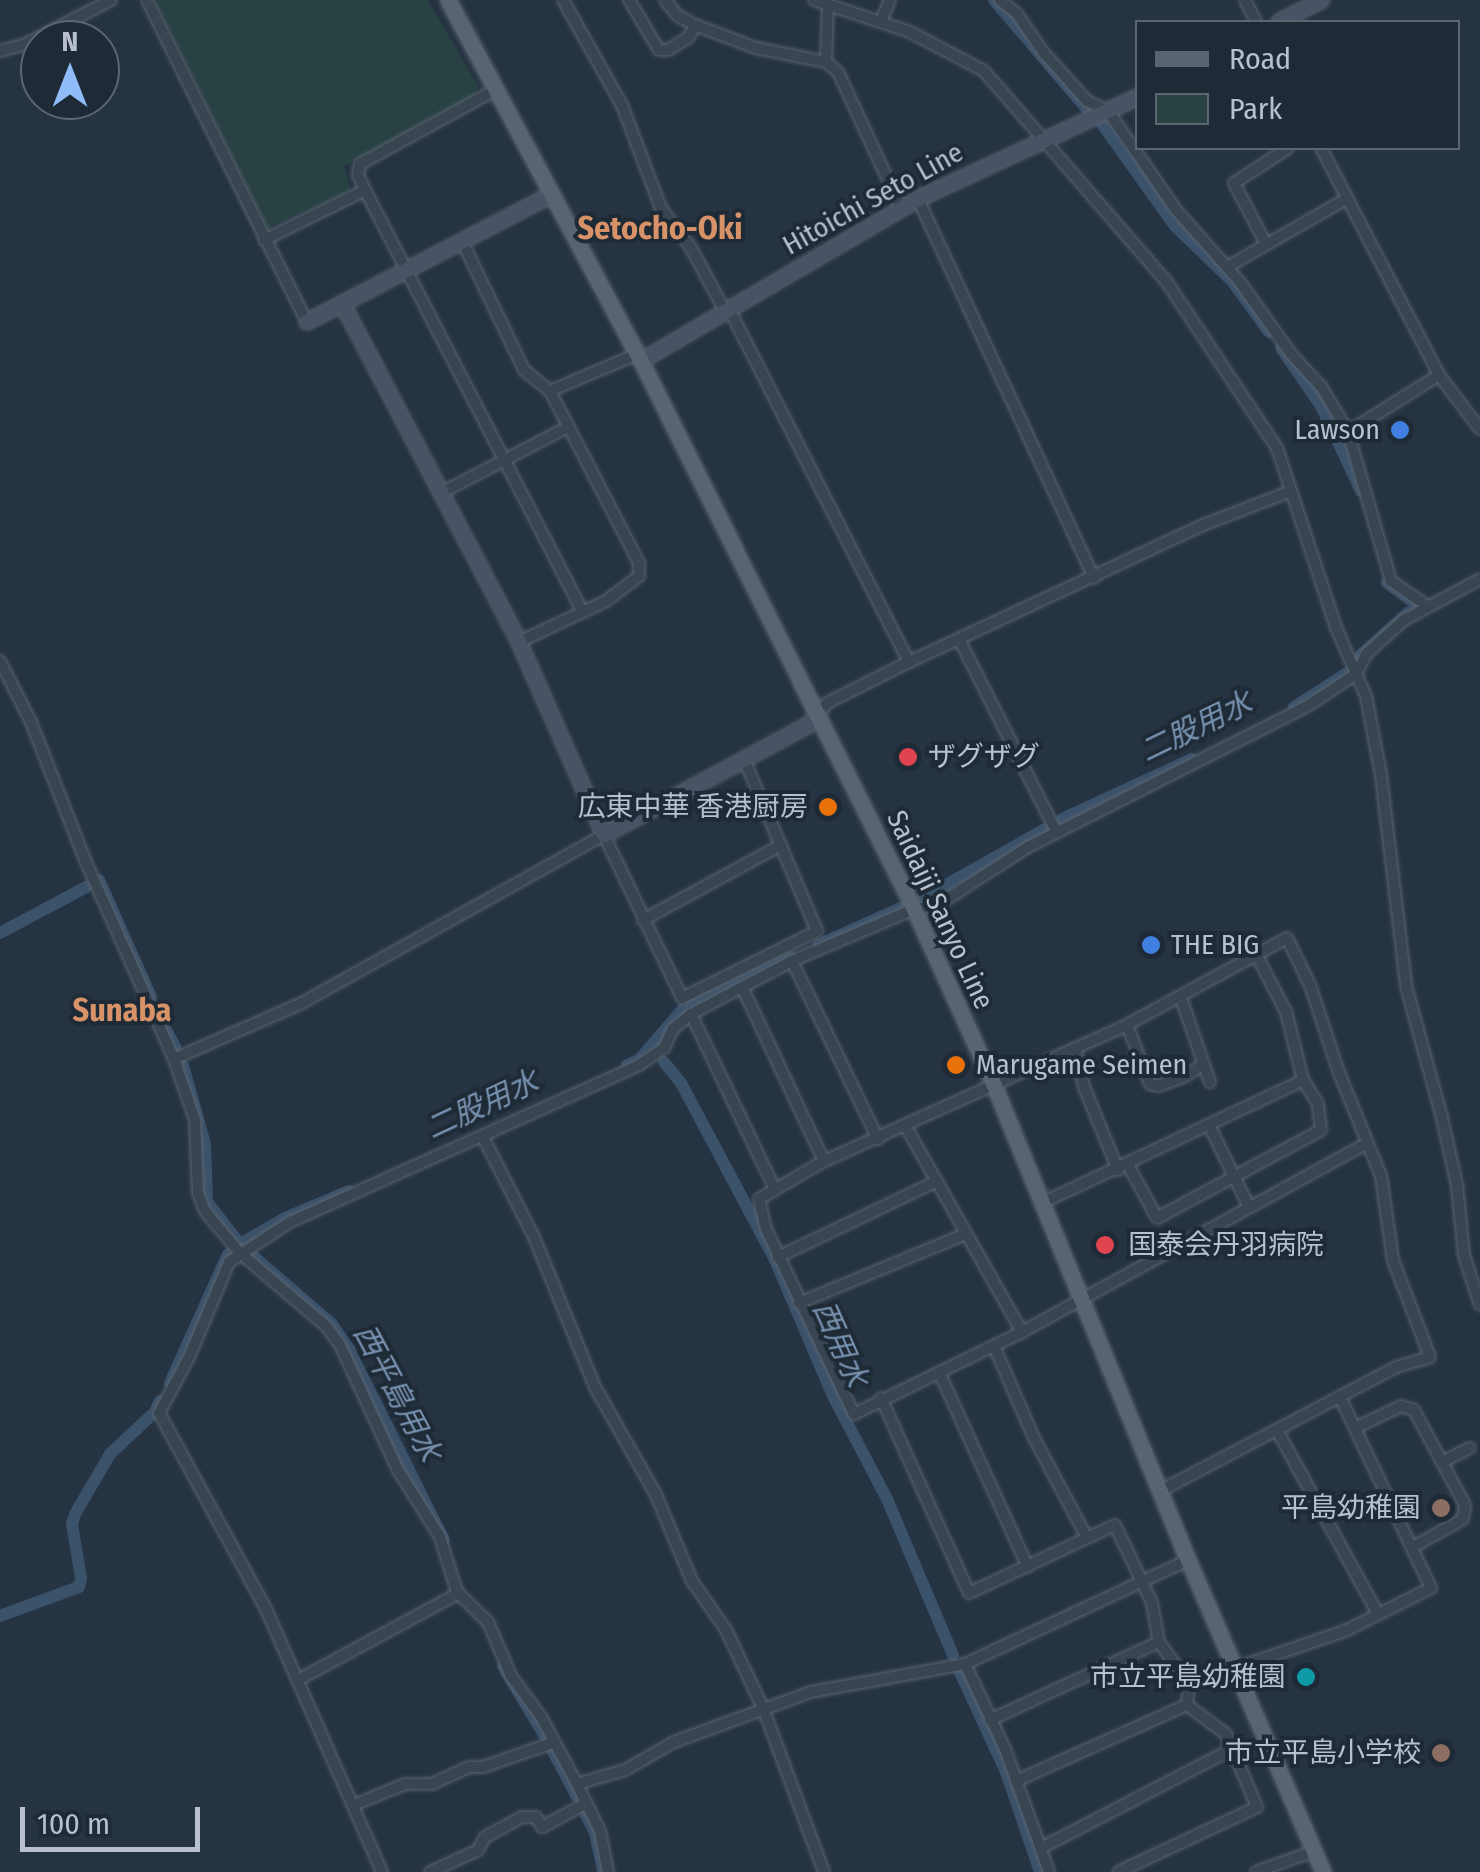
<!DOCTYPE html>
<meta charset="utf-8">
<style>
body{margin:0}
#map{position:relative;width:1480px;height:1872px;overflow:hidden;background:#263342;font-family:"Fira Sans Condensed","Noto Sans JP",sans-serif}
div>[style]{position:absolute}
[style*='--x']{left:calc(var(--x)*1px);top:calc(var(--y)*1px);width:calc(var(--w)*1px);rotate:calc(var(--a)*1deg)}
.green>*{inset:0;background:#284143}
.canal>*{height:12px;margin:-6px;padding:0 6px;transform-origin:6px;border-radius:6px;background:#3b526b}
.roads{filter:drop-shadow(0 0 2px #58636f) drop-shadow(0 0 2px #58636f)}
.street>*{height:10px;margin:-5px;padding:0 5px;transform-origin:5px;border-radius:5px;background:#3a4552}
.secondary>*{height:14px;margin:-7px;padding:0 7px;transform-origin:7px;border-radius:7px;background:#485465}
.primary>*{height:15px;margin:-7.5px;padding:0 7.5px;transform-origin:7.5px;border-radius:7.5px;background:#596472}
.dots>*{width:28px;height:28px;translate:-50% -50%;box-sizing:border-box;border:5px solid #1f2a37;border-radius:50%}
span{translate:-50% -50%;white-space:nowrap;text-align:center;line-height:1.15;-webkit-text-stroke:8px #1f2a37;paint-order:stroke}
.street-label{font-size:28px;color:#b7c0cc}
.poi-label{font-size:28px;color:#b7c0cc}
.right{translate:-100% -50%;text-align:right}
.left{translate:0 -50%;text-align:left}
.water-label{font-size:30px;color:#7792af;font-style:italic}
.quarter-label{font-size:32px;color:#d79367;font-weight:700}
.legend{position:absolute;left:1135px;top:20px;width:325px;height:130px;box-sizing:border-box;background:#1f2a37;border:2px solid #5c6673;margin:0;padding:12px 18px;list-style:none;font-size:30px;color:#b7c0cc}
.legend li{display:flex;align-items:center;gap:20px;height:50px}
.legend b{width:50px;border:2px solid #5c6673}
.north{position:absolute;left:20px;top:20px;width:100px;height:100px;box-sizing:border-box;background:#1f2a37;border:2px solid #5c6673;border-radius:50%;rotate:0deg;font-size:28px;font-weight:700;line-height:40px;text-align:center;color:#b7c0cc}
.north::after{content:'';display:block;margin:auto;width:35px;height:45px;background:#8fbcf9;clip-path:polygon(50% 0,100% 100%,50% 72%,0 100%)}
.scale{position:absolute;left:20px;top:1807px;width:180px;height:45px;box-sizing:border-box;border:5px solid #b7c0cc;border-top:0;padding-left:12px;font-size:30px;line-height:35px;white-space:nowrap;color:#b7c0cc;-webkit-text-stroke:8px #1f2a37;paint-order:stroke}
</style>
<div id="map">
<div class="green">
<i style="clip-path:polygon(156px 0,428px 0,478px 86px,475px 95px,344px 166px,351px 190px,267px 229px)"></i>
</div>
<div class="canal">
<i style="--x:994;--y:0;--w:142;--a:49.6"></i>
<i style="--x:1102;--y:124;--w:125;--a:54.4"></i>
<i style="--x:1175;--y:226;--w:79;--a:44"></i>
<i style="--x:1232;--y:281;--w:63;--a:54"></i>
<i style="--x:1281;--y:348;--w:70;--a:55.4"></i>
<i style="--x:1321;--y:406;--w:94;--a:64.8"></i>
<i style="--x:1387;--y:583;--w:39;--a:36"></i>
<i style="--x:1359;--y:657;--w:67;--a:-42"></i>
<i style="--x:1294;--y:707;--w:63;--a:-32.7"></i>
<i style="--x:1062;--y:819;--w:143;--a:-24.8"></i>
<i style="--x:99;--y:880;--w:128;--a:66"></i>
<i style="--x:921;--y:899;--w:142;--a:-29.4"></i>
<i style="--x:0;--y:933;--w:98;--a:-28.1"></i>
<i style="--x:818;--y:945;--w:93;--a:-24.1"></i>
<i style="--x:163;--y:1024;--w:27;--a:62"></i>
<i style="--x:664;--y:1062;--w:27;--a:51"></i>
<i style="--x:681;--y:1083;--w:200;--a:62"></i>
<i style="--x:775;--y:1260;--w:148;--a:66.9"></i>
<i style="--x:833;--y:1396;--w:116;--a:62.3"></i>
<i style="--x:887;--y:1499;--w:169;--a:67.1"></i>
<i style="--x:183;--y:1065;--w:82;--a:74.4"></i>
<i style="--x:205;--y:1144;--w:58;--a:88"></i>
<i style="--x:207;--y:1202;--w:53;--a:51.8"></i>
<i style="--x:240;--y:1244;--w:52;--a:-30"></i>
<i style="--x:285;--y:1218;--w:69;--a:-22.9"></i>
<i style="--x:627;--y:1065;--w:13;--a:-23"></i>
<i style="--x:639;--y:1060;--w:66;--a:-49.3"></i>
<i style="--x:682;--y:1010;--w:121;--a:-25.9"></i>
<i style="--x:253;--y:1256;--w:104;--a:40.7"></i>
<i style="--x:332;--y:1324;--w:30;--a:56"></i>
<i style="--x:349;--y:1349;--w:213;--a:63.6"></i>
<i style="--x:170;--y:1383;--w:141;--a:-65.8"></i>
<i style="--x:0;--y:1616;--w:84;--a:-20.2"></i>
<i style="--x:79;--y:1587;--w:9;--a:-77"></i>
<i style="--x:81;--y:1578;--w:55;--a:-99.5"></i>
<i style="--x:72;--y:1524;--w:10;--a:-73"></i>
<i style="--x:75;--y:1514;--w:69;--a:-59.7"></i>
<i style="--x:110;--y:1454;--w:62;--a:-43"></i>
<i style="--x:155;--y:1412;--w:12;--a:-66"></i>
<i style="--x:503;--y:1666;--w:80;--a:59.3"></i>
<i style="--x:958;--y:1668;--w:115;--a:65.2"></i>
<i style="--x:1006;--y:1772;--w:106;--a:71.2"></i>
<i style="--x:551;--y:1748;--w:55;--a:62"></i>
<i style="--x:586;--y:1815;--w:20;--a:63"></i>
<i style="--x:595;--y:1833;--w:40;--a:78"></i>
</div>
<div class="roads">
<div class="street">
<i style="--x:147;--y:0;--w:360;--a:63.6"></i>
<i style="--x:563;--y:0;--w:120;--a:60.7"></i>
<i style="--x:622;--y:105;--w:110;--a:69.3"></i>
<i style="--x:661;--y:208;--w:50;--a:53.1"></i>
<i style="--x:691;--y:248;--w:72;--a:61.6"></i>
<i style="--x:629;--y:0;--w:58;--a:59"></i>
<i style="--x:659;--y:50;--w:9;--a:0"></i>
<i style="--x:668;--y:50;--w:25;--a:-32"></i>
<i style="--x:689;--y:37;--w:13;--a:-63"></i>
<i style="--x:665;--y:0;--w:21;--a:51"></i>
<i style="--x:678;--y:16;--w:19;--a:28"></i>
<i style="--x:695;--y:25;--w:65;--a:20.7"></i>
<i style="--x:756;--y:48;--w:71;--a:11.3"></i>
<i style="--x:826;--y:62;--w:16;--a:40"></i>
<i style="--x:838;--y:72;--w:150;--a:65.1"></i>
<i style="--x:814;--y:0;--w:101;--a:18.4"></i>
<i style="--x:910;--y:32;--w:84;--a:27.8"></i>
<i style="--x:984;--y:71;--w:278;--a:49.1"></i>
<i style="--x:1166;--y:281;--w:201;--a:56.4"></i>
<i style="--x:1277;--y:448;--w:192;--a:71.8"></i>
<i style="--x:1337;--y:630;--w:72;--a:66.3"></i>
<i style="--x:1366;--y:696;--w:80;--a:79.2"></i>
<i style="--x:1381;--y:775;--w:212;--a:83.2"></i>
<i style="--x:1406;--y:986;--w:137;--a:74.7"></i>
<i style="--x:1442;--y:1118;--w:69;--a:77.4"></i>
<i style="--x:1457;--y:1185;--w:70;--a:84.3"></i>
<i style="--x:1464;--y:1255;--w:52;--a:72.3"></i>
<i style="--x:1000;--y:0;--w:22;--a:39"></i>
<i style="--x:1017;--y:14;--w:46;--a:55.6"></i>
<i style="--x:1043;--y:52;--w:66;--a:48.1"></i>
<i style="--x:1087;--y:101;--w:23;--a:25"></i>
<i style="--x:1108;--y:111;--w:120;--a:55.5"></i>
<i style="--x:1176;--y:210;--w:95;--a:48.4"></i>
<i style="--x:1239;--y:281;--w:90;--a:54.5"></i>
<i style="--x:1291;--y:354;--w:46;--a:47.6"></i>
<i style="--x:1322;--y:388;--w:51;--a:59.4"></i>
<i style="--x:1348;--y:432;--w:155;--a:73.9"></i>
<i style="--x:1391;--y:581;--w:44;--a:34.8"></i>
<i style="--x:1245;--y:0;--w:25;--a:63"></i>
<i style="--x:881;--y:21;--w:23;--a:-67"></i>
<i style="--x:0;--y:51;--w:27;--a:-15"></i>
<i style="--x:26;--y:44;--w:96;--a:-27.4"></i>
<i style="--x:826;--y:62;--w:57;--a:-88"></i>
<i style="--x:1321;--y:148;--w:256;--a:62.5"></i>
<i style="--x:1439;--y:375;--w:68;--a:52.8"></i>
<i style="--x:365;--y:190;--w:475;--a:62.7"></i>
<i style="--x:918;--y:199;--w:418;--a:65.1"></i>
<i style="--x:264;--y:240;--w:113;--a:-26.3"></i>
<i style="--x:365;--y:190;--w:17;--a:-115"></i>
<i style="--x:358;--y:175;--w:11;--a:-80"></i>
<i style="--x:360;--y:164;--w:154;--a:-28.7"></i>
<i style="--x:462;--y:241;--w:143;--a:64.3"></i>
<i style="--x:524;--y:370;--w:33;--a:39"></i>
<i style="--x:550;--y:391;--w:194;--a:62.6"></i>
<i style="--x:639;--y:563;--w:13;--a:90"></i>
<i style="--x:639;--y:576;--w:41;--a:142.9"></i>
<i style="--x:606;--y:601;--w:96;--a:154.8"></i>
<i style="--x:1266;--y:244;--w:69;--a:-117.7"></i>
<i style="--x:1234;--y:183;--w:64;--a:-32.9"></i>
<i style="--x:1227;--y:267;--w:139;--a:-29.7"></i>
<i style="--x:729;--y:309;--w:396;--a:63"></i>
<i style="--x:550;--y:391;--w:95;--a:-23"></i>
<i style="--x:1348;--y:432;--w:107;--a:-32.1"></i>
<i style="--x:443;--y:492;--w:141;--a:-27.5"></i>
<i style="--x:959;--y:639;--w:217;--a:63.2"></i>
<i style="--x:0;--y:661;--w:68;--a:63.1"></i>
<i style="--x:31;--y:722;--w:148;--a:68.6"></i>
<i style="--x:85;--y:860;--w:218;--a:65.9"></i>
<i style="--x:174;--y:1059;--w:65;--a:71"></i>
<i style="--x:195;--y:1120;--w:73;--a:87.6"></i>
<i style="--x:198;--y:1193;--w:19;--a:69"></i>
<i style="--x:205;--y:1211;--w:53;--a:50.3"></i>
<i style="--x:239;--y:1252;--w:116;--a:40.4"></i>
<i style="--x:327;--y:1327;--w:22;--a:54"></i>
<i style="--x:340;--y:1345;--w:138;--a:65.1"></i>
<i style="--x:398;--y:1470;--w:79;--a:57.9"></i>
<i style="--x:440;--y:1537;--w:58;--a:72.8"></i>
<i style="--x:457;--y:1592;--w:43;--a:44.1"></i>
<i style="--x:488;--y:1622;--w:59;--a:66.9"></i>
<i style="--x:511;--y:1676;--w:51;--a:53.8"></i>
<i style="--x:541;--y:1717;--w:76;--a:61.8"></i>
<i style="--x:577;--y:1784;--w:52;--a:63.9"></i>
<i style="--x:600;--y:1831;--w:42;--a:79"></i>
<i style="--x:819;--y:714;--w:14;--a:-54"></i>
<i style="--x:827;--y:703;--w:92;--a:-26.6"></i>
<i style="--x:909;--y:662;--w:324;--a:-25"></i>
<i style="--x:1203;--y:525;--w:94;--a:-21.1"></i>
<i style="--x:643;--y:920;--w:157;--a:-28.5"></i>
<i style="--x:792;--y:961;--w:198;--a:64.2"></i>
<i style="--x:743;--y:989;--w:190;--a:64.8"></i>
<i style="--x:1181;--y:998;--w:89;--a:71"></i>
<i style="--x:691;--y:1014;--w:192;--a:64.4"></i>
<i style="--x:1127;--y:1025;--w:63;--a:68.7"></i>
<i style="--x:1150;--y:1084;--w:8;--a:14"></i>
<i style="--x:1158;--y:1086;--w:29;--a:-20"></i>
<i style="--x:1185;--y:1076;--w:22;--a:-32"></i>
<i style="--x:1075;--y:1048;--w:40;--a:77"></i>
<i style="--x:1084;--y:1087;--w:90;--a:67.7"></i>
<i style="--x:174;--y:1059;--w:137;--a:-23.6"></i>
<i style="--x:300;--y:1004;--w:348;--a:-29.1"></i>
<i style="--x:604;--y:835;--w:181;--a:64.4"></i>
<i style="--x:682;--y:998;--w:151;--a:-26.4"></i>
<i style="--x:817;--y:931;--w:187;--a:-113"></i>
<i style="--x:1209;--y:1125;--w:91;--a:64"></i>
<i style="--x:906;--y:1127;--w:236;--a:60.5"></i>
<i style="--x:483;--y:1137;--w:112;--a:63"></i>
<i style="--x:534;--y:1237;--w:162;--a:67.9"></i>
<i style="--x:595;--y:1387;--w:124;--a:60.5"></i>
<i style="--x:656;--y:1495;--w:93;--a:67.3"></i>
<i style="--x:692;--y:1581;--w:60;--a:55.2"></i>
<i style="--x:726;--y:1630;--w:86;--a:64.6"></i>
<i style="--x:763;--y:1708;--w:175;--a:69.6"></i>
<i style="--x:1128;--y:1165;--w:60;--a:61.3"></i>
<i style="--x:1157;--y:1218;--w:186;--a:-28.2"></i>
<i style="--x:1321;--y:1130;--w:26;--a:-97"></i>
<i style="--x:1318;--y:1104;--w:28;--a:-122"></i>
<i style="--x:1303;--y:1080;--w:70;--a:-104"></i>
<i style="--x:1286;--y:1012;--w:63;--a:-117.4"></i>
<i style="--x:1042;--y:1203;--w:289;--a:-25.2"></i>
<i style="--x:778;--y:1257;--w:174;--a:-25.5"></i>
<i style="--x:799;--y:1303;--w:178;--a:-22.5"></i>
<i style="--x:994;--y:1346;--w:100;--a:66.5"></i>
<i style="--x:1034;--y:1438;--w:111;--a:62"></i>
<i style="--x:939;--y:1372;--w:214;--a:65.5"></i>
<i style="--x:881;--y:1398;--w:214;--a:65.7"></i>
<i style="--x:969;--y:1593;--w:161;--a:-25"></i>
<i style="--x:1115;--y:1525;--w:86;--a:64.6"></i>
<i style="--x:1152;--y:1603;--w:40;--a:80"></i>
<i style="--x:1159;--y:1642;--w:52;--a:54.5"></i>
<i style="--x:1189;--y:1684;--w:21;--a:95"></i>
<i style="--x:1187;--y:1705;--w:49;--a:36.6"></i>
<i style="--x:1226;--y:1734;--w:79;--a:67"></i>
<i style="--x:1257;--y:1807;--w:153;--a:154.9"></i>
<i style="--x:1357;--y:1427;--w:49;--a:-25.5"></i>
<i style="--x:1401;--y:1406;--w:14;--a:17"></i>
<i style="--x:1414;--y:1410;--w:108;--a:61.8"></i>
<i style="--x:1465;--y:1505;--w:14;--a:98"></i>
<i style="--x:1463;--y:1519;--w:57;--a:150.8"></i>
<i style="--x:1278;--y:1432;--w:208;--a:61.2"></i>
<i style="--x:1442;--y:1462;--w:31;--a:-27"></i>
<i style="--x:1160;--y:1491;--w:267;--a:-27.7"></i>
<i style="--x:1396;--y:1367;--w:35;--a:-16"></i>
<i style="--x:1430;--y:1357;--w:104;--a:-110.9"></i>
<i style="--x:1393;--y:1260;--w:85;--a:-98.1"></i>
<i style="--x:1381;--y:1176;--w:114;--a:-112.1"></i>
<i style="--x:1338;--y:1070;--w:89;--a:-108.2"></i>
<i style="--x:1310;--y:985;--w:52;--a:-116.1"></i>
<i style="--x:1287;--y:938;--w:182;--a:151.5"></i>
<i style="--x:1127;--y:1025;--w:332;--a:155.8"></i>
<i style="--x:824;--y:1161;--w:75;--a:149.7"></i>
<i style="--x:759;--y:1199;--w:31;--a:77"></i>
<i style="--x:766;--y:1229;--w:205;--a:64.6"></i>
<i style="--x:854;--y:1414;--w:187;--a:-26"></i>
<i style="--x:1022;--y:1332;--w:391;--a:-28.7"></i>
<i style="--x:965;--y:1664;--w:94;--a:64.8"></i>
<i style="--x:1005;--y:1749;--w:131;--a:70.3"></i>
<i style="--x:298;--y:1680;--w:183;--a:-28.4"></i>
<i style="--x:1189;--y:1684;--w:165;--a:-18.8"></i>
<i style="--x:1345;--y:1631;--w:96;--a:-26.6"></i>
<i style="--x:1431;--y:1588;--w:212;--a:-115.5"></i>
<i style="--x:990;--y:1720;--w:186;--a:-24.8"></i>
<i style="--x:1016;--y:1781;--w:187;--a:-24"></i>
<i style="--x:577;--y:1784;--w:50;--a:-16.3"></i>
<i style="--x:625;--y:1770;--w:56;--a:-29.7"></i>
<i style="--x:674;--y:1742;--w:146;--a:-20.1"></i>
<i style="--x:811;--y:1692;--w:157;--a:-10.3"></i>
<i style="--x:965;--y:1664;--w:246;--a:-25"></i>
<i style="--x:354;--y:1805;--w:55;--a:-22.4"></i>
<i style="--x:405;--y:1784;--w:27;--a:0"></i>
<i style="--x:432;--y:1784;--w:41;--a:-24.7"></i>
<i style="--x:469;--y:1767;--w:14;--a:0"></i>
<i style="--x:483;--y:1767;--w:73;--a:-19.2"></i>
<i style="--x:1043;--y:1847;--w:213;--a:-27.4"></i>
<i style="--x:382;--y:1872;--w:287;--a:-113.8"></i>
<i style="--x:266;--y:1609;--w:223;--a:-118.6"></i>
<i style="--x:159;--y:1413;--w:66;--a:-61.9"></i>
<i style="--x:190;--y:1355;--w:101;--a:-67.2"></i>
<i style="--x:229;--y:1262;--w:73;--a:-33.3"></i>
<i style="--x:290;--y:1222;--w:383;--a:-24.2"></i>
<i style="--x:639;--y:1065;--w:30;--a:-34"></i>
<i style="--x:664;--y:1048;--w:21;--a:-65"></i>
<i style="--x:673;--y:1029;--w:23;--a:-40"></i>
<i style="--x:691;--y:1014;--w:114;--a:-27.7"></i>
<i style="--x:792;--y:961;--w:133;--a:-23.1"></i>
<i style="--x:914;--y:909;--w:22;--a:-8"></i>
<i style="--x:936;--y:906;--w:109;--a:-32.7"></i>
<i style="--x:1028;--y:847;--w:315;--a:-26.8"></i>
<i style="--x:1309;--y:705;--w:56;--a:-33.4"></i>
<i style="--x:1356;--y:674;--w:22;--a:-63"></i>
<i style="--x:1366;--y:654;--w:51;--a:-41.8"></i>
<i style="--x:1404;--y:620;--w:86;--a:-28.3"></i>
<i style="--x:430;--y:1872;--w:53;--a:-24.6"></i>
<i style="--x:478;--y:1850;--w:15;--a:-62"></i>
<i style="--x:485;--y:1837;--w:42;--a:-28.4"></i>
<i style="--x:522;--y:1817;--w:14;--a:0"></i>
<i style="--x:536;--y:1817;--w:12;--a:59"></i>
<i style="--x:542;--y:1827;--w:49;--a:-28.1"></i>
<i style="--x:1256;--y:1872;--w:62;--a:-19.9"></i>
</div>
<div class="secondary">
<i style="--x:1279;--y:22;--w:48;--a:-27.1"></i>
<i style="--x:342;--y:303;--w:382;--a:62.4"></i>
<i style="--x:519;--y:642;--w:211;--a:66.2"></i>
<i style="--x:604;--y:835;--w:232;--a:-28.3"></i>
<i style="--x:808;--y:725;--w:16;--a:-45"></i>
<i style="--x:307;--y:322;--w:275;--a:-27.5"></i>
<i style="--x:641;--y:361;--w:321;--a:-30.3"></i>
<i style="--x:918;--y:199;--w:242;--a:-24.9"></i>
</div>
<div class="primary">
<i style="--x:448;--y:0;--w:409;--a:61.9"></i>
<i style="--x:641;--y:361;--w:612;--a:63.52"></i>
<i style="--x:914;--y:909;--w:191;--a:65.6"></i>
<i style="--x:993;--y:1083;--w:515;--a:67.77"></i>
<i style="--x:1188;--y:1560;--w:340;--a:66.6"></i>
</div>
</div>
<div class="dots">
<i style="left:1400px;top:430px;background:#3f7fe0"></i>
<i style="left:908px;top:757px;background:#e0444e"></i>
<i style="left:828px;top:807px;background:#e8710a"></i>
<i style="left:1151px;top:945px;background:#3f7fe0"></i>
<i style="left:956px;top:1065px;background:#e8710a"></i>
<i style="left:1105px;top:1245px;background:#e0444e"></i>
<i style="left:1441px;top:1508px;background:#8d6e63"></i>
<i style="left:1306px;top:1677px;background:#0f9aa8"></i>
<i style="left:1441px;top:1753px;background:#8d6e63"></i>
</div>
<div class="street-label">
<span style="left:873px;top:199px;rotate:-29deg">Hitoichi Seto Line</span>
<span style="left:940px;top:910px;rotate:65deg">Saidaiji Sanyo Line</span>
</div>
<div class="poi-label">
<span class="right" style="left:1380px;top:430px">Lawson</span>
<span class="left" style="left:928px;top:757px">ザグザグ</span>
<span class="right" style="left:808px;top:807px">広東中華 香港厨房</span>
<span class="left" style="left:1171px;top:945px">THE BIG</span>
<span class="left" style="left:976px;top:1065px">Marugame Seimen</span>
<span class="left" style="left:1128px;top:1245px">国泰会丹羽病院</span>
<span class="right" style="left:1421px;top:1508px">平島幼稚園</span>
<span class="right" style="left:1286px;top:1677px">市立平島幼稚園</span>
<span class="right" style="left:1421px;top:1753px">市立平島小学校</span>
</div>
<div class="water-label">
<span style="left:1196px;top:727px;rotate:-26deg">二股用水</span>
<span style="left:482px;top:1105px;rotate:-25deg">二股用水</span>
<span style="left:840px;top:1344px;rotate:66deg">西用水</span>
<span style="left:397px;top:1393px;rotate:62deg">西平島用水</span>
</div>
<div class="quarter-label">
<span style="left:660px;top:228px">Setocho-Oki</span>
<span style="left:122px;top:1010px">Sunaba</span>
</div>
<ul class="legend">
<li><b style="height:12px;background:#596472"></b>Road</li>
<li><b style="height:28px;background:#284143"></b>Park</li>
</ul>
<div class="north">N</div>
<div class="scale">100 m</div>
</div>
